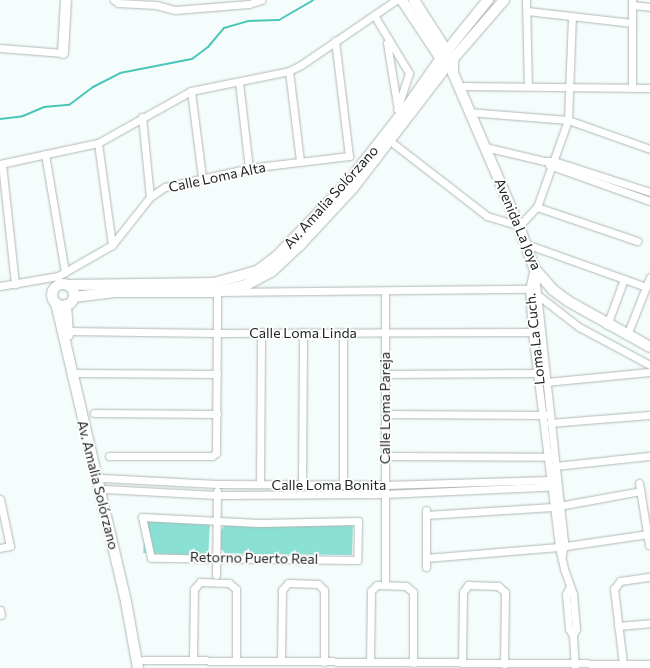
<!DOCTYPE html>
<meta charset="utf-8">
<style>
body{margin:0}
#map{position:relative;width:650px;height:668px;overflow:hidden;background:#f4fdfc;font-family:Commissioner,sans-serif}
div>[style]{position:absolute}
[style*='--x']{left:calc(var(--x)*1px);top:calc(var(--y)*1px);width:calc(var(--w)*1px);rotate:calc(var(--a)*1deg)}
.green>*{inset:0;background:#8be0d4;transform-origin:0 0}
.stream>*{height:2px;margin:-1px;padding:0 1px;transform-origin:1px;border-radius:1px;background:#4ac6b7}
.roads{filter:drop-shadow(0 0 1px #afb8b6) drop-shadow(0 0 1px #afb8b6)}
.street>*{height:7px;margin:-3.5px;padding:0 3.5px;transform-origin:3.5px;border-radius:3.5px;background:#fff}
.secondary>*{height:10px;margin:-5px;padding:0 5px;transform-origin:5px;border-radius:5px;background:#fff}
.secondary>.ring{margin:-5px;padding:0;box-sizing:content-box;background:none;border:10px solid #fff;border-radius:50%}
span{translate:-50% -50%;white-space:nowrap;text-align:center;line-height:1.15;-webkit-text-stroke:3.5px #fff;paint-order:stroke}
.street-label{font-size:14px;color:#212424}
</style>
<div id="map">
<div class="green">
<i style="left:145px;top:520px;width:65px;height:33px;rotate:3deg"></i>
<i style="clip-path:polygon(353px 523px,352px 555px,251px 554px,225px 553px,221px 549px,221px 530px,225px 525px,259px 527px)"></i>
</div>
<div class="stream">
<i style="--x:0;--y:119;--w:23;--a:-7"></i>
<i style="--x:23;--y:116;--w:23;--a:-23"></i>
<i style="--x:44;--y:107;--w:25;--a:-5"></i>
<i style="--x:69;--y:105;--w:30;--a:-37"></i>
<i style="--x:93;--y:87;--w:30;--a:-27"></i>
<i style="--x:120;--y:73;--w:73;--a:-11"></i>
<i style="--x:192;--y:59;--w:20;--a:-37"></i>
<i style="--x:208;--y:47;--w:25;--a:-50"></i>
<i style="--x:224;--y:28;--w:25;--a:-16"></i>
<i style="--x:248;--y:21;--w:31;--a:-2"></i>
<i style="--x:279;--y:20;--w:39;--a:-30"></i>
</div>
<div class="roads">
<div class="street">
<i style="--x:114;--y:0;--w:5;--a:37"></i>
<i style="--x:118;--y:3;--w:38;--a:3"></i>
<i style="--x:156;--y:5;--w:20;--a:15"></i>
<i style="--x:175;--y:10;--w:74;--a:-4.6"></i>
<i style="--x:249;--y:4;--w:13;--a:-18"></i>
<i style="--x:526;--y:0;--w:86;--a:88.7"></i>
<i style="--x:632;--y:0;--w:88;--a:90"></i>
<i style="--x:632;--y:5;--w:18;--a:6"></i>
<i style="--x:527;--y:11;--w:106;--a:6.5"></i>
<i style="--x:374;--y:15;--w:68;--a:58.9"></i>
<i style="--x:409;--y:73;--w:38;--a:108"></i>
<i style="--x:387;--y:43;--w:62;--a:80.7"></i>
<i style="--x:0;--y:48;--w:63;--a:4.5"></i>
<i style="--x:289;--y:71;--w:91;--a:83"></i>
<i style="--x:239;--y:82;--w:87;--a:83.4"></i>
<i style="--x:458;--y:86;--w:192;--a:0.6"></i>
<i style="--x:191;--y:91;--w:87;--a:82.7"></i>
<i style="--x:468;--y:112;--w:100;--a:4.6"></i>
<i style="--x:568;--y:120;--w:87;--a:19.5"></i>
<i style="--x:142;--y:117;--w:80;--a:84.3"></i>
<i style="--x:98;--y:143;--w:103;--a:82.2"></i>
<i style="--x:394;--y:144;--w:118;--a:37.7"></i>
<i style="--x:487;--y:216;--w:34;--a:17"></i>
<i style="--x:519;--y:226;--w:26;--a:-47"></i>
<i style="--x:537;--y:207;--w:92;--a:-70.4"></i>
<i style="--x:568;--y:120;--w:102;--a:-87.8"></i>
<i style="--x:485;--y:147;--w:61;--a:13.3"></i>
<i style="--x:544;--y:161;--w:10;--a:0"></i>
<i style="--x:554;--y:161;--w:101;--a:17.9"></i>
<i style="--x:45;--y:154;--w:120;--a:80.4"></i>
<i style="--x:0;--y:164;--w:100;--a:-12.1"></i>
<i style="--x:98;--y:143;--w:107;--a:-29.2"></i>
<i style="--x:191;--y:91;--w:100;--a:-11.5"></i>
<i style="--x:289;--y:71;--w:13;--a:-27"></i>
<i style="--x:301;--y:65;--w:115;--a:-34.4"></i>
<i style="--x:2;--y:164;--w:121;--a:83.8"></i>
<i style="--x:549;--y:165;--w:107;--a:19.6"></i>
<i style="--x:537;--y:207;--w:106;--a:18.8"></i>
<i style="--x:526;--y:244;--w:127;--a:19.7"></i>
<i style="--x:534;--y:268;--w:22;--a:103"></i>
<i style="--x:529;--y:289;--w:43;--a:86"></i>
<i style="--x:532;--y:332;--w:217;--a:82.8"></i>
<i style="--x:559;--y:547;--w:23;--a:77"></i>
<i style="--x:564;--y:569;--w:27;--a:70"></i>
<i style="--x:573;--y:594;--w:35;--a:85"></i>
<i style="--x:576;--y:629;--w:7;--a:117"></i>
<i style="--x:573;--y:635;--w:33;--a:87"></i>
<i style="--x:535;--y:275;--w:268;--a:83.8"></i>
<i style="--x:564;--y:541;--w:14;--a:98"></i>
<i style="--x:0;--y:286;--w:59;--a:-9.8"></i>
<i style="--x:58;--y:276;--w:62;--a:-29.9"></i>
<i style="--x:112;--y:245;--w:61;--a:-51.6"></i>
<i style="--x:150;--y:197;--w:18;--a:-34"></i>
<i style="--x:165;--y:187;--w:86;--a:-12.7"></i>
<i style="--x:249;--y:168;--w:101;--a:-6.8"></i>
<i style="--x:349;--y:156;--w:116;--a:-96.9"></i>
<i style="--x:385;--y:291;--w:290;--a:90"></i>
<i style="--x:535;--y:293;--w:56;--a:37.7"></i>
<i style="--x:579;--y:327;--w:81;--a:28.2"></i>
<i style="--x:607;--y:325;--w:49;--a:-69.7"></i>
<i style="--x:67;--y:331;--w:150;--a:0.8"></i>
<i style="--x:217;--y:333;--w:322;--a:-0.2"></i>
<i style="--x:343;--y:333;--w:152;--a:90"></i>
<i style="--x:627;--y:335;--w:62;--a:-68.4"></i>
<i style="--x:77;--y:373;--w:140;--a:0.4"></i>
<i style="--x:386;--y:374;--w:151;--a:-0.4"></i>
<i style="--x:546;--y:382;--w:104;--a:-5.5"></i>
<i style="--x:94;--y:413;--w:123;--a:0.5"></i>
<i style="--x:386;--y:414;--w:159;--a:0.4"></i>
<i style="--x:550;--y:423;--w:100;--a:-4.6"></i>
<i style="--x:109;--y:456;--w:103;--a:0"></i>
<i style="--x:212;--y:456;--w:5;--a:-37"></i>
<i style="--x:216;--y:453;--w:161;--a:-89.6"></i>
<i style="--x:217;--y:292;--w:312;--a:-0.6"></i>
<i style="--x:385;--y:456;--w:166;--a:0.3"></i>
<i style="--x:555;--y:466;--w:94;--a:-6.1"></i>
<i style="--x:102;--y:478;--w:115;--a:3"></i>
<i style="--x:217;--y:484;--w:167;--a:0.3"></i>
<i style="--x:384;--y:485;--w:173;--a:-1.7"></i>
<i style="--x:639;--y:483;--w:63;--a:80.8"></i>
<i style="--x:260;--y:484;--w:152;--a:-89.6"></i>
<i style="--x:302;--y:485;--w:153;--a:-89.6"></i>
<i style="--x:104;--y:489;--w:113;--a:3"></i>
<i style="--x:217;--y:495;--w:168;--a:-0.3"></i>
<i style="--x:385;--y:494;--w:173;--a:-2.6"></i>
<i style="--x:0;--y:499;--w:48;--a:78"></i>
<i style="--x:10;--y:546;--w:10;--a:169"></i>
<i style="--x:426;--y:515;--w:127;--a:-3.6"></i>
<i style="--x:553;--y:507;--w:89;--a:-10.3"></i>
<i style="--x:142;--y:517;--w:117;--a:2.9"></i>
<i style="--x:259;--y:523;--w:99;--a:-1.2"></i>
<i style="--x:358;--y:521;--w:39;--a:91"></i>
<i style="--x:357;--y:560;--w:206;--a:-179.4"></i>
<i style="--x:151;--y:558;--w:42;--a:-102.4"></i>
<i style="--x:426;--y:558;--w:133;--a:-4.7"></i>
<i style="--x:559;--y:547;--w:90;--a:-8.3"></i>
<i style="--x:426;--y:567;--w:57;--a:-90"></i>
<i style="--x:216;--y:575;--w:84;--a:-89.3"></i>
<i style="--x:569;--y:588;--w:7;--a:117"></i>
<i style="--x:566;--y:594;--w:35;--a:85"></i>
<i style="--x:569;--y:629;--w:7;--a:56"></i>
<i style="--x:0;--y:610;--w:5;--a:79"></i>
<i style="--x:618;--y:626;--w:32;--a:-5"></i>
<i style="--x:143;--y:660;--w:507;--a:0.45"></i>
<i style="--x:193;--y:660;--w:71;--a:-89.2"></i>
<i style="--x:194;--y:589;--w:9;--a:-49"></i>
<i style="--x:200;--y:582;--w:29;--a:2"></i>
<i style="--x:229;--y:583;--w:9;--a:41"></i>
<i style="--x:236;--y:589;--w:72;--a:90"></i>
<i style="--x:281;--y:661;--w:71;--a:-89.2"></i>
<i style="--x:282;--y:590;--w:9;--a:-49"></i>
<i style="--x:288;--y:583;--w:30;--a:2"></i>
<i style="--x:318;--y:584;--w:8;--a:45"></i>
<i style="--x:324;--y:590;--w:72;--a:90"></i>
<i style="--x:370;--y:662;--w:71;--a:-89.2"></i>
<i style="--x:371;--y:591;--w:8;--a:-45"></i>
<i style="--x:377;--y:585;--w:29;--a:2"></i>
<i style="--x:406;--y:586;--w:9;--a:41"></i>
<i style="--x:413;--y:592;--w:71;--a:90"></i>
<i style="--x:462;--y:663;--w:71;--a:-89.2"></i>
<i style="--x:463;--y:592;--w:9;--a:-54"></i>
<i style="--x:468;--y:585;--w:30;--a:2"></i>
<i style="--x:498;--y:586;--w:9;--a:41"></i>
<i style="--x:505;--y:592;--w:72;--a:90.8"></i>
<i style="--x:623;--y:664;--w:76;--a:-96.8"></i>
<i style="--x:614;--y:589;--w:10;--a:-53"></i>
<i style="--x:620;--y:581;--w:30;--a:-8"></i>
</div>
<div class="secondary">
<i style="--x:402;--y:0;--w:74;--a:56.5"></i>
<i style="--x:414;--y:0;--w:72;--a:57.4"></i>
<i style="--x:453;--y:61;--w:12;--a:90"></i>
<i style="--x:453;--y:73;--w:167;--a:66.7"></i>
<i style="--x:519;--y:226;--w:45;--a:70.3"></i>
<i style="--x:534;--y:268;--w:29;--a:49"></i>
<i style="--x:553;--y:290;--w:19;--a:36"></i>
<i style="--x:568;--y:301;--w:94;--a:29.3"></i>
<i style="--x:63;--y:53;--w:53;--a:-86.8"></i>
<i class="ring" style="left:52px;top:284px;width:12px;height:12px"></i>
<i style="--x:67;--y:285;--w:147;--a:-0.8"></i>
<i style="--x:214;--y:283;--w:45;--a:-15.6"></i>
<i style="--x:257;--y:271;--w:25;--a:-37"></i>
<i style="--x:277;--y:256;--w:103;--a:-46.2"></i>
<i style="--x:348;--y:182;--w:94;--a:-51.9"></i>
<i style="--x:406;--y:108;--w:61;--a:-55"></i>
<i style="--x:441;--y:58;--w:75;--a:-51"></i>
<i style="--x:74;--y:297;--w:41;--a:-7"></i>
<i style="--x:115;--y:292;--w:102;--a:0"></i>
<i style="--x:217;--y:292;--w:32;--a:-14"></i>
<i style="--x:248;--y:284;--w:26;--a:-28"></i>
<i style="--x:271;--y:272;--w:40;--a:-43"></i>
<i style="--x:300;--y:245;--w:78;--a:-47.1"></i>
<i style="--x:353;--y:188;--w:153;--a:-52.5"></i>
<i style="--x:446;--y:67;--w:89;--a:-49.1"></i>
<i style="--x:56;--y:303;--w:307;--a:76.8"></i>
<i style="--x:126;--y:602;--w:67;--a:79.7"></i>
<i style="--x:66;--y:305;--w:30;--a:86"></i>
</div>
</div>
<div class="street-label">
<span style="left:217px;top:177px;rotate:-12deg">Calle Loma Alta</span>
<span style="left:331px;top:197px;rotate:-48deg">Av. Amalia Solórzano</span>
<span style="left:518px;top:224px;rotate:67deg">Avenida La Joya</span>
<span style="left:303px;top:333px">Calle Loma Linda</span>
<span style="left:535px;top:339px;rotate:-96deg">Loma La Cuch.</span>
<span style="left:385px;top:408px;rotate:-90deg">Calle Loma Pareja</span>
<span style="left:98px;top:485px;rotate:76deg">Av. Amalia Solórzano</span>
<span style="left:329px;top:485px">Calle Loma Bonita</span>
<span style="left:254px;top:558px;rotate:1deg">Retorno Puerto Real</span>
</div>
</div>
